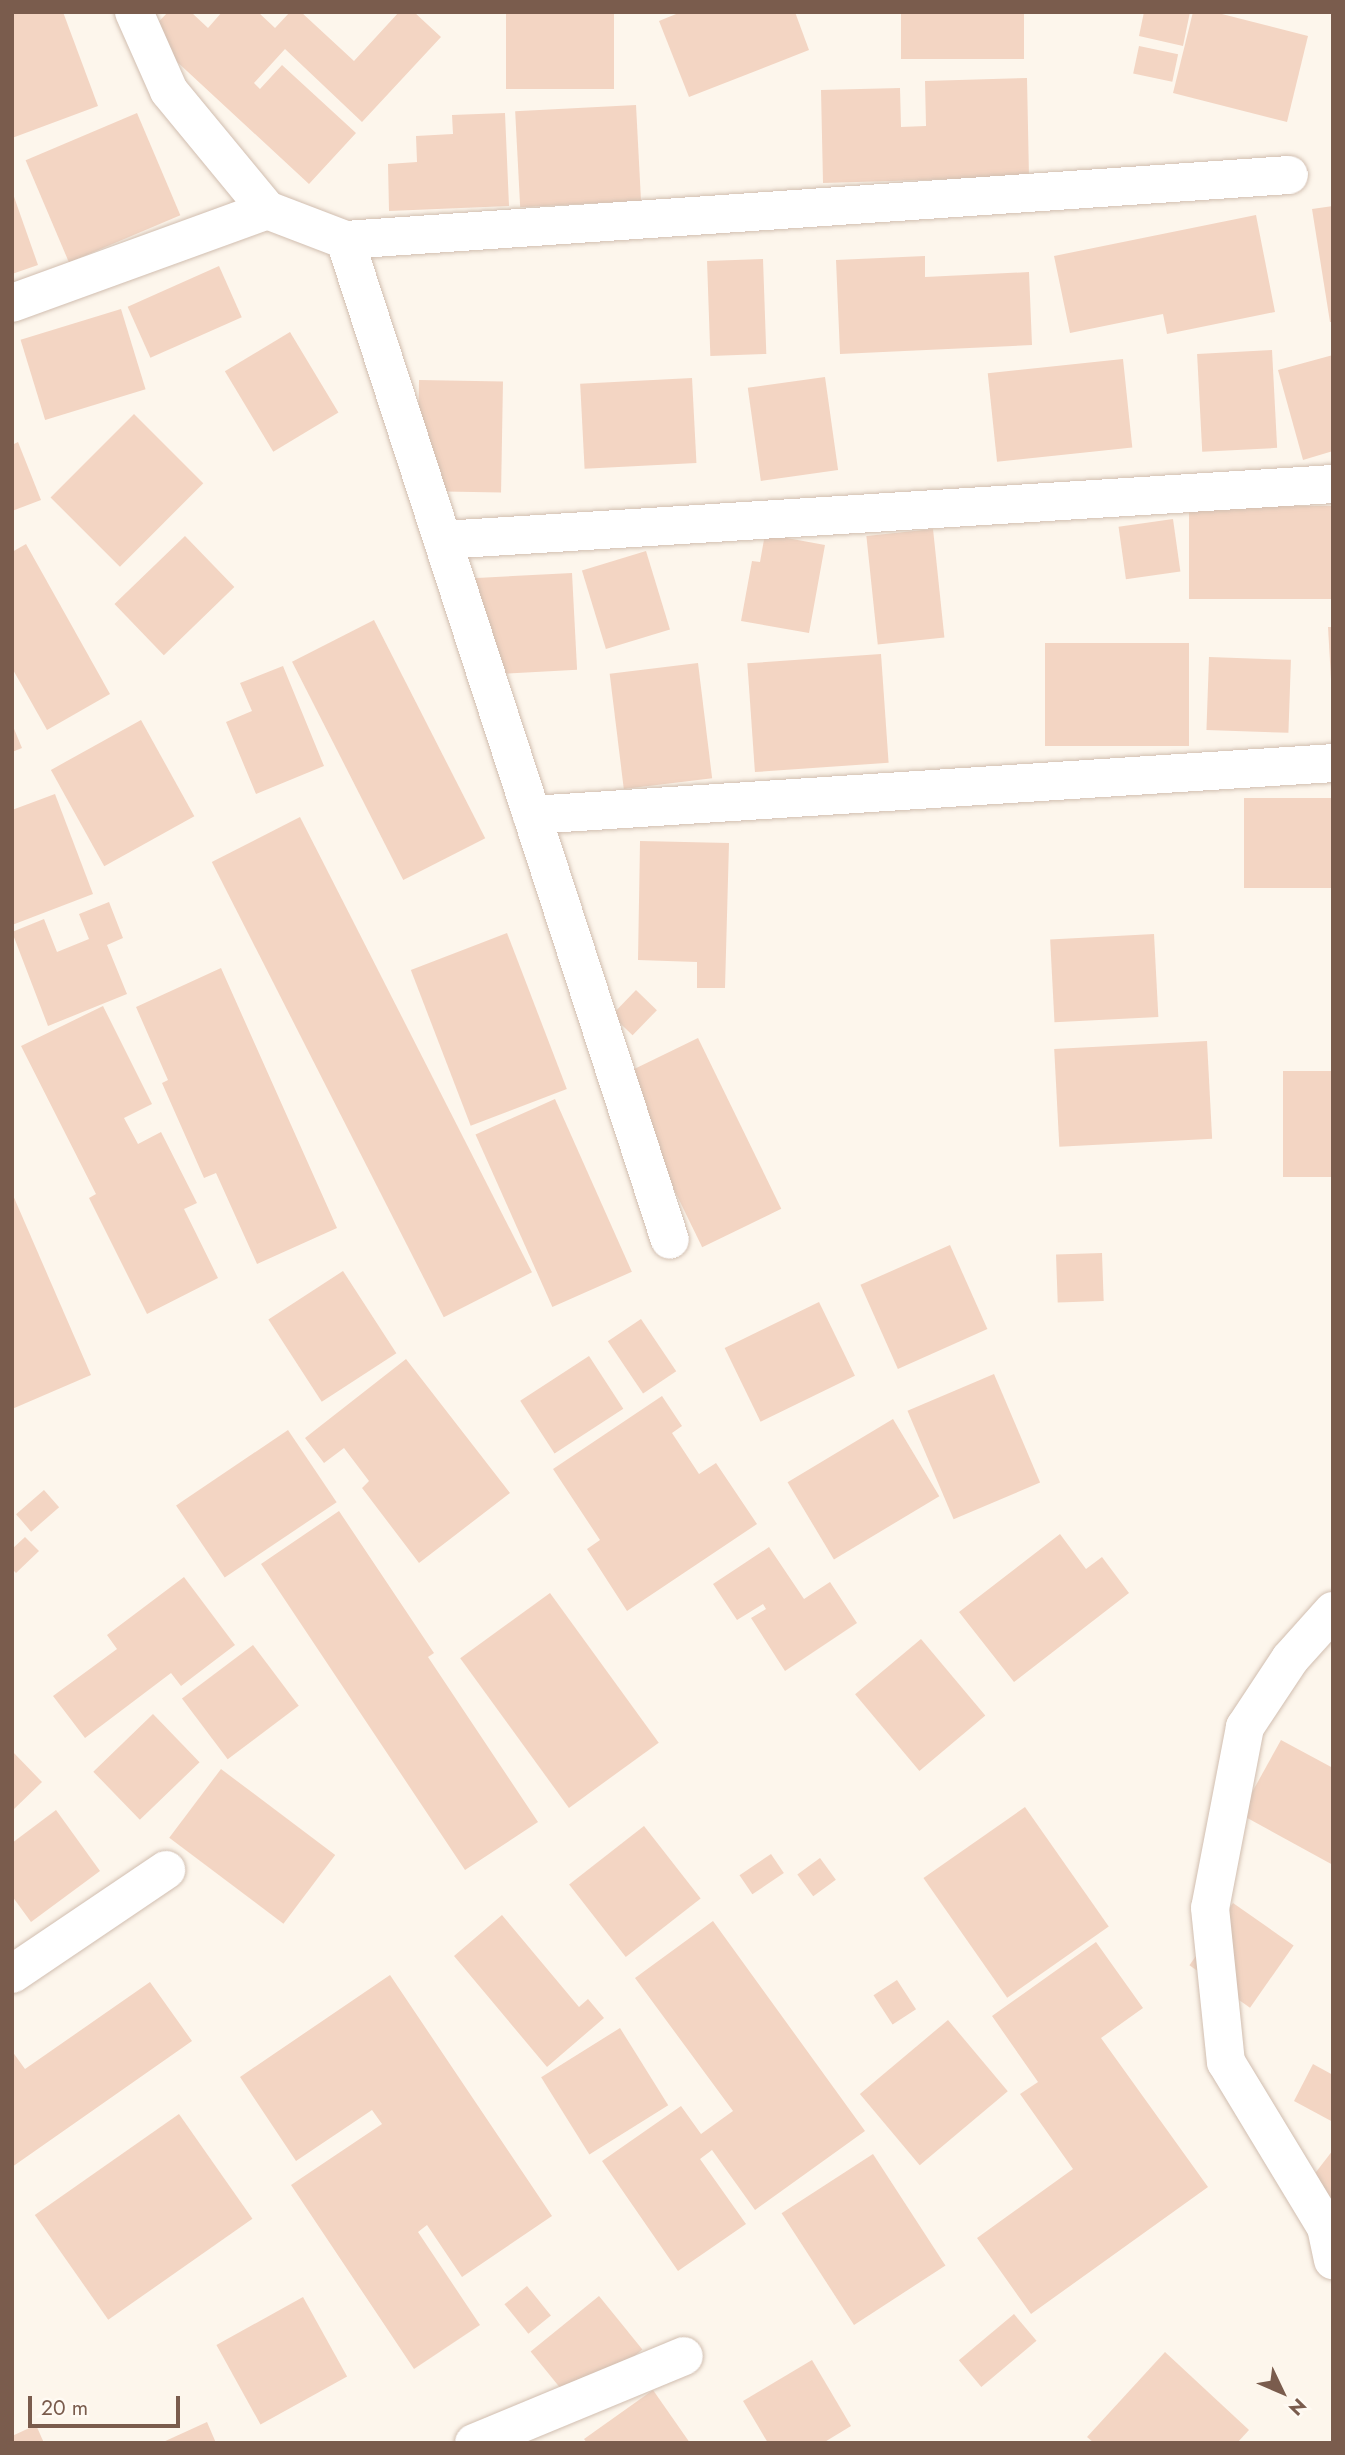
<!DOCTYPE html>
<style>
body{margin:0}
#map{position:relative;width:1345px;height:2455px;overflow:hidden;background:#fdf6ec;font-family:Jost,sans-serif}
div>[style]{position:absolute}
[style*='--x']{left:calc(var(--x)*1px);top:calc(var(--y)*1px);width:calc(var(--w)*1px);rotate:calc(var(--a)*1deg)}
.building>*{inset:0;background:#f3d5c3;transform-origin:0 0}
.roads{filter:drop-shadow(0 0 2px #d1beb0) drop-shadow(0 0 2px #d1beb0)}
.minor>*{height:38px;margin:-19px;padding:0 19px;transform-origin:19px;border-radius:19px;background:#fff}
span{translate:-50% -50%;white-space:nowrap;text-align:center;line-height:1.15;-webkit-text-stroke:5px #fffaf3;paint-order:stroke}
.frame{position:absolute;inset:0;border:14px solid #7a5c4d;pointer-events:none}
.north{position:absolute;left:1247px;top:2357px;width:70px;height:70px;-webkit-text-stroke:5px #fffaf3;paint-order:stroke;rotate:134deg;font-size:19px;font-weight:700;line-height:28px;text-align:center;color:#7a5c4d}
.north::after{content:'';display:block;margin:auto;width:24px;height:32px;background:#7a5c4d;clip-path:polygon(50% 0,100% 100%,50% 72%,0 100%)}
.scale{position:absolute;left:28px;top:2396px;width:152px;height:32px;box-sizing:border-box;border:4px solid #7a5c4d;border-top:0;padding-left:9px;font-size:21px;line-height:24px;white-space:nowrap;color:#7a5c4d;-webkit-text-stroke:5px #fffaf3;paint-order:stroke}
</style>
<div id="map">
<div class="building">
<i style="clip-path:polygon(12px 12px,63px 12px,98px 106px,12px 138px)"></i>
<i style="clip-path:polygon(168px 12px,191px 12px,208px 28px,222px 12px,258px 12px,275px 28px,290px 12px,301px 12px,354px 61px,399px 12px,414px 12px,441px 37px,362px 122px,285px 49px,254px 83px,260px 89px,282px 65px,356px 133px,309px 184px,147px 34px)"></i>
<i style="left:506px;top:12px;width:108px;height:77px"></i>
<i style="clip-path:polygon(681px 12px,795px 12px,809px 50px,689px 97px,659px 21px)"></i>
<i style="left:901px;top:12px;width:123px;height:47px"></i>
<i style="clip-path:polygon(1144px 12px,1190px 12px,1183px 46px,1139px 36px)"></i>
<i style="clip-path:polygon(1193px 12px,1214px 12px,1308px 36px,1287px 122px,1173px 93px)"></i>
<i style="left:1139px;top:46px;width:40px;height:28px;rotate:12deg"></i>
<i style="clip-path:polygon(1027px 78px,1029px 177px,823px 183px,821px 90px,900px 88px,901px 127px,926px 126px,925px 81px)"></i>
<i style="left:636px;top:105px;width:96px;height:121px;rotate:87deg"></i>
<i style="left:137px;top:113px;width:111px;height:121px;rotate:67deg"></i>
<i style="clip-path:polygon(505px 113px,509px 206px,389px 211px,388px 164px,417px 162px,416px 136px,453px 134px,452px 115px)"></i>
<i style="clip-path:polygon(12px 191px,38px 265px,12px 274px)"></i>
<i style="clip-path:polygon(1333px 206px,1333px 322px,1330px 322px,1312px 209px)"></i>
<i style="clip-path:polygon(1256px 215px,1275px 312px,1167px 334px,1163px 314px,1070px 333px,1054px 256px)"></i>
<i style="clip-path:polygon(925px 256px,925px 277px,1029px 272px,1032px 345px,840px 354px,836px 260px)"></i>
<i style="left:763px;top:259px;width:95px;height:56px;rotate:88deg"></i>
<i style="left:219px;top:266px;width:56px;height:100px;rotate:66deg"></i>
<i style="left:121px;top:309px;width:84px;height:105px;rotate:73deg"></i>
<i style="left:290px;top:332px;width:94px;height:76px;rotate:59deg"></i>
<i style="left:1272px;top:350px;width:98px;height:75px;rotate:87deg"></i>
<i style="clip-path:polygon(1333px 355px,1333px 451px,1303px 460px,1278px 370px)"></i>
<i style="left:1123px;top:359px;width:89px;height:136px;rotate:84deg"></i>
<i style="left:825px;top:377px;width:94px;height:78px;rotate:82deg"></i>
<i style="left:692px;top:378px;width:85px;height:112px;rotate:87deg"></i>
<i style="left:419px;top:380px;width:84px;height:111px;rotate:1deg"></i>
<i style="left:134px;top:414px;width:98px;height:118px;rotate:45deg"></i>
<i style="clip-path:polygon(18px 442px,41px 500px,12px 511px,12px 445px)"></i>
<i style="left:1333px;top:506px;width:93px;height:144px;rotate:90deg"></i>
<i style="left:1173px;top:519px;width:53px;height:55px;rotate:82deg"></i>
<i style="left:933px;top:529px;width:109px;height:67px;rotate:84deg"></i>
<i style="clip-path:polygon(765px 534px,825px 545px,809px 633px,741px 621px,752px 561px,760px 562px)"></i>
<i style="left:185px;top:536px;width:71px;height:98px;rotate:46deg"></i>
<i style="clip-path:polygon(26px 544px,110px 694px,47px 730px,12px 668px,12px 552px)"></i>
<i style="left:646px;top:551px;width:82px;height:67px;rotate:73deg"></i>
<i style="left:572px;top:573px;width:97px;height:105px;rotate:87deg"></i>
<i style="left:374px;top:620px;width:245px;height:92px;rotate:63deg"></i>
<i style="clip-path:polygon(1328px 627px,1333px 627px,1333px 679px,1331px 679px)"></i>
<i style="left:1045px;top:643px;width:144px;height:103px"></i>
<i style="left:881px;top:654px;width:109px;height:134px;rotate:86deg"></i>
<i style="left:1209px;top:657px;width:82px;height:73px;rotate:2deg"></i>
<i style="left:698px;top:663px;width:116px;height:89px;rotate:83deg"></i>
<i style="clip-path:polygon(283px 666px,324px 766px,256px 794px,226px 722px,252px 711px,240px 683px)"></i>
<i style="left:141px;top:720px;width:110px;height:103px;rotate:61deg"></i>
<i style="clip-path:polygon(12px 724px,22px 748px,12px 752px)"></i>
<i style="clip-path:polygon(55px 794px,93px 894px,12px 925px,12px 810px)"></i>
<i style="left:1333px;top:798px;width:90px;height:89px;rotate:90deg"></i>
<i style="left:300px;top:817px;width:511px;height:99px;rotate:63deg"></i>
<i style="clip-path:polygon(640px 841px,729px 843px,725px 988px,697px 988px,697px 962px,638px 960px)"></i>
<i style="clip-path:polygon(109px 902px,123px 938px,107px 945px,127px 994px,48px 1026px,12px 932px,44px 919px,57px 952px,89px 939px,79px 914px)"></i>
<i style="left:507px;top:933px;width:167px;height:103px;rotate:69deg"></i>
<i style="left:1154px;top:934px;width:83px;height:104px;rotate:87deg"></i>
<i style="clip-path:polygon(221px 968px,337px 1228px,257px 1264px,216px 1173px,204px 1178px,162px 1083px,168px 1080px,136px 1007px)"></i>
<i style="left:636px;top:990px;width:29px;height:35px;rotate:44deg"></i>
<i style="clip-path:polygon(103px 1006px,152px 1104px,124px 1118px,138px 1144px,161px 1132px,197px 1203px,184px 1209px,218px 1278px,147px 1314px,89px 1198px,96px 1194px,21px 1046px)"></i>
<i style="left:698px;top:1038px;width:190px;height:88px;rotate:64deg"></i>
<i style="left:1207px;top:1041px;width:98px;height:153px;rotate:87deg"></i>
<i style="left:1333px;top:1071px;width:106px;height:50px;rotate:90deg"></i>
<i style="left:555px;top:1099px;width:189px;height:87px;rotate:66deg"></i>
<i style="clip-path:polygon(12px 1193px,91px 1375px,12px 1409px)"></i>
<i style="left:950px;top:1245px;width:92px;height:98px;rotate:66deg"></i>
<i style="left:1102px;top:1253px;width:48px;height:46px;rotate:88deg"></i>
<i style="left:343px;top:1271px;width:98px;height:89px;rotate:57deg"></i>
<i style="left:819px;top:1302px;width:82px;height:105px;rotate:64deg"></i>
<i style="left:641px;top:1319px;width:63px;height:40px;rotate:56deg"></i>
<i style="left:589px;top:1356px;width:63px;height:82px;rotate:57deg"></i>
<i style="clip-path:polygon(406px 1359px,510px 1493px,419px 1563px,362px 1488px,369px 1481px,344px 1448px,324px 1463px,305px 1438px)"></i>
<i style="left:994px;top:1374px;width:118px;height:94px;rotate:67deg"></i>
<i style="clip-path:polygon(662px 1396px,682px 1426px,672px 1433px,699px 1474px,716px 1463px,757px 1524px,627px 1611px,587px 1549px,600px 1540px,553px 1469px)"></i>
<i style="left:893px;top:1419px;width:90px;height:123px;rotate:59deg"></i>
<i style="left:288px;top:1430px;width:87px;height:135px;rotate:56deg"></i>
<i style="left:44px;top:1490px;width:23px;height:37px;rotate:49deg"></i>
<i style="clip-path:polygon(339px 1511px,434px 1653px,428px 1657px,538px 1822px,465px 1870px,261px 1564px)"></i>
<i style="clip-path:polygon(1060px 1534px,1086px 1569px,1102px 1557px,1129px 1593px,1014px 1682px,959px 1612px)"></i>
<i style="clip-path:polygon(25px 1537px,39px 1551px,16px 1573px,12px 1569px,12px 1549px)"></i>
<i style="clip-path:polygon(769px 1547px,804px 1599px,830px 1582px,857px 1623px,785px 1671px,751px 1618px,766px 1609px,763px 1604px,737px 1620px,713px 1584px)"></i>
<i style="clip-path:polygon(184px 1577px,235px 1645px,181px 1686px,171px 1673px,85px 1738px,53px 1696px,117px 1649px,107px 1635px)"></i>
<i style="left:550px;top:1593px;width:185px;height:111px;rotate:54deg"></i>
<i style="left:921px;top:1639px;width:100px;height:86px;rotate:50deg"></i>
<i style="left:253px;top:1645px;width:76px;height:89px;rotate:53deg"></i>
<i style="left:153px;top:1714px;width:67px;height:83px;rotate:46deg"></i>
<i style="clip-path:polygon(1281px 1740px,1333px 1768px,1333px 1865px,1240px 1814px)"></i>
<i style="clip-path:polygon(12px 1751px,42px 1782px,12px 1811px)"></i>
<i style="left:221px;top:1769px;width:143px;height:86px;rotate:37deg"></i>
<i style="left:1025px;top:1807px;width:146px;height:124px;rotate:55deg"></i>
<i style="clip-path:polygon(56px 1810px,100px 1871px,31px 1922px,12px 1896px,12px 1843px)"></i>
<i style="left:644px;top:1826px;width:92px;height:95px;rotate:52deg"></i>
<i style="left:771px;top:1854px;width:23px;height:38px;rotate:56deg"></i>
<i style="left:820px;top:1858px;width:27px;height:28px;rotate:54deg"></i>
<i style="left:1233px;top:1903px;width:74px;height:76px;rotate:35deg"></i>
<i style="clip-path:polygon(502px 1915px,579px 2007px,588px 1999px,604px 2018px,547px 2067px,454px 1956px)"></i>
<i style="clip-path:polygon(713px 1921px,865px 2131px,755px 2210px,712px 2150px,700px 2159px,746px 2224px,678px 2271px,602px 2161px,681px 2106px,701px 2134px,733px 2111px,635px 1978px)"></i>
<i style="clip-path:polygon(1096px 1942px,1143px 2008px,1101px 2038px,1208px 2187px,1031px 2314px,977px 2238px,1073px 2169px,1020px 2094px,1038px 2082px,992px 2016px)"></i>
<i style="clip-path:polygon(390px 1975px,552px 2216px,462px 2277px,427px 2225px,418px 2232px,480px 2325px,414px 2369px,291px 2185px,382px 2124px,372px 2110px,296px 2161px,240px 2077px)"></i>
<i style="left:897px;top:1980px;width:35px;height:28px;rotate:57deg"></i>
<i style="clip-path:polygon(150px 1982px,192px 2041px,12px 2167px,12px 2051px,25px 2069px)"></i>
<i style="left:948px;top:2020px;width:93px;height:115px;rotate:50deg"></i>
<i style="left:620px;top:2028px;width:91px;height:93px;rotate:58deg"></i>
<i style="clip-path:polygon(1313px 2064px,1333px 2075px,1333px 2122px,1294px 2101px)"></i>
<i style="left:179px;top:2114px;width:128px;height:176px;rotate:55deg"></i>
<i style="clip-path:polygon(1333px 2150px,1333px 2212px,1303px 2189px)"></i>
<i style="left:873px;top:2154px;width:133px;height:109px;rotate:57deg"></i>
<i style="left:527px;top:2286px;width:38px;height:29px;rotate:51deg"></i>
<i style="left:599px;top:2296px;width:69px;height:88px;rotate:51deg"></i>
<i style="left:303px;top:2297px;width:91px;height:99px;rotate:61deg"></i>
<i style="left:1014px;top:2314px;width:35px;height:72px;rotate:50deg"></i>
<i style="clip-path:polygon(1165px 2352px,1249px 2430px,1237px 2443px,1094px 2443px,1087px 2437px)"></i>
<i style="clip-path:polygon(812px 2360px,851px 2426px,823px 2443px,768px 2443px,743px 2401px)"></i>
<i style="clip-path:polygon(653px 2390px,690px 2443px,587px 2443px,584px 2439px)"></i>
<i style="clip-path:polygon(207px 2422px,216px 2443px,161px 2443px)"></i>
<i style="clip-path:polygon(36px 2425px,44px 2443px,12px 2443px,12px 2436px)"></i>
</div>
<div class="roads">
<div class="minor">
<i style="--x:134;--y:12;--w:86;--a:66.1"></i>
<i style="--x:169;--y:91;--w:154;--a:50.5"></i>
<i style="--x:267;--y:210;--w:84;--a:21"></i>
<i style="--x:345;--y:240;--w:1051;--a:72"></i>
<i style="--x:345;--y:240;--w:946;--a:-3.94"></i>
<i style="--x:12;--y:303;--w:271;--a:-20"></i>
<i style="--x:443;--y:540;--w:892;--a:-3.6"></i>
<i style="--x:532;--y:815;--w:803;--a:-3.71"></i>
<i style="--x:1333;--y:1611;--w:64;--a:131.9"></i>
<i style="--x:1290;--y:1659;--w:82;--a:123.5"></i>
<i style="--x:1245;--y:1727;--w:184;--a:100.9"></i>
<i style="--x:1210;--y:1908;--w:155;--a:84.1"></i>
<i style="--x:1226;--y:2062;--w:193;--a:58.8"></i>
<i style="--x:1326;--y:2227;--w:34;--a:78"></i>
<i style="--x:12;--y:1974;--w:186;--a:-34"></i>
<i style="--x:474;--y:2443;--w:227;--a:-22.5"></i>
</div>
</div>
<div class="frame"></div>
<div class="north">N</div>
<div class="scale">20 m</div>
</div>
